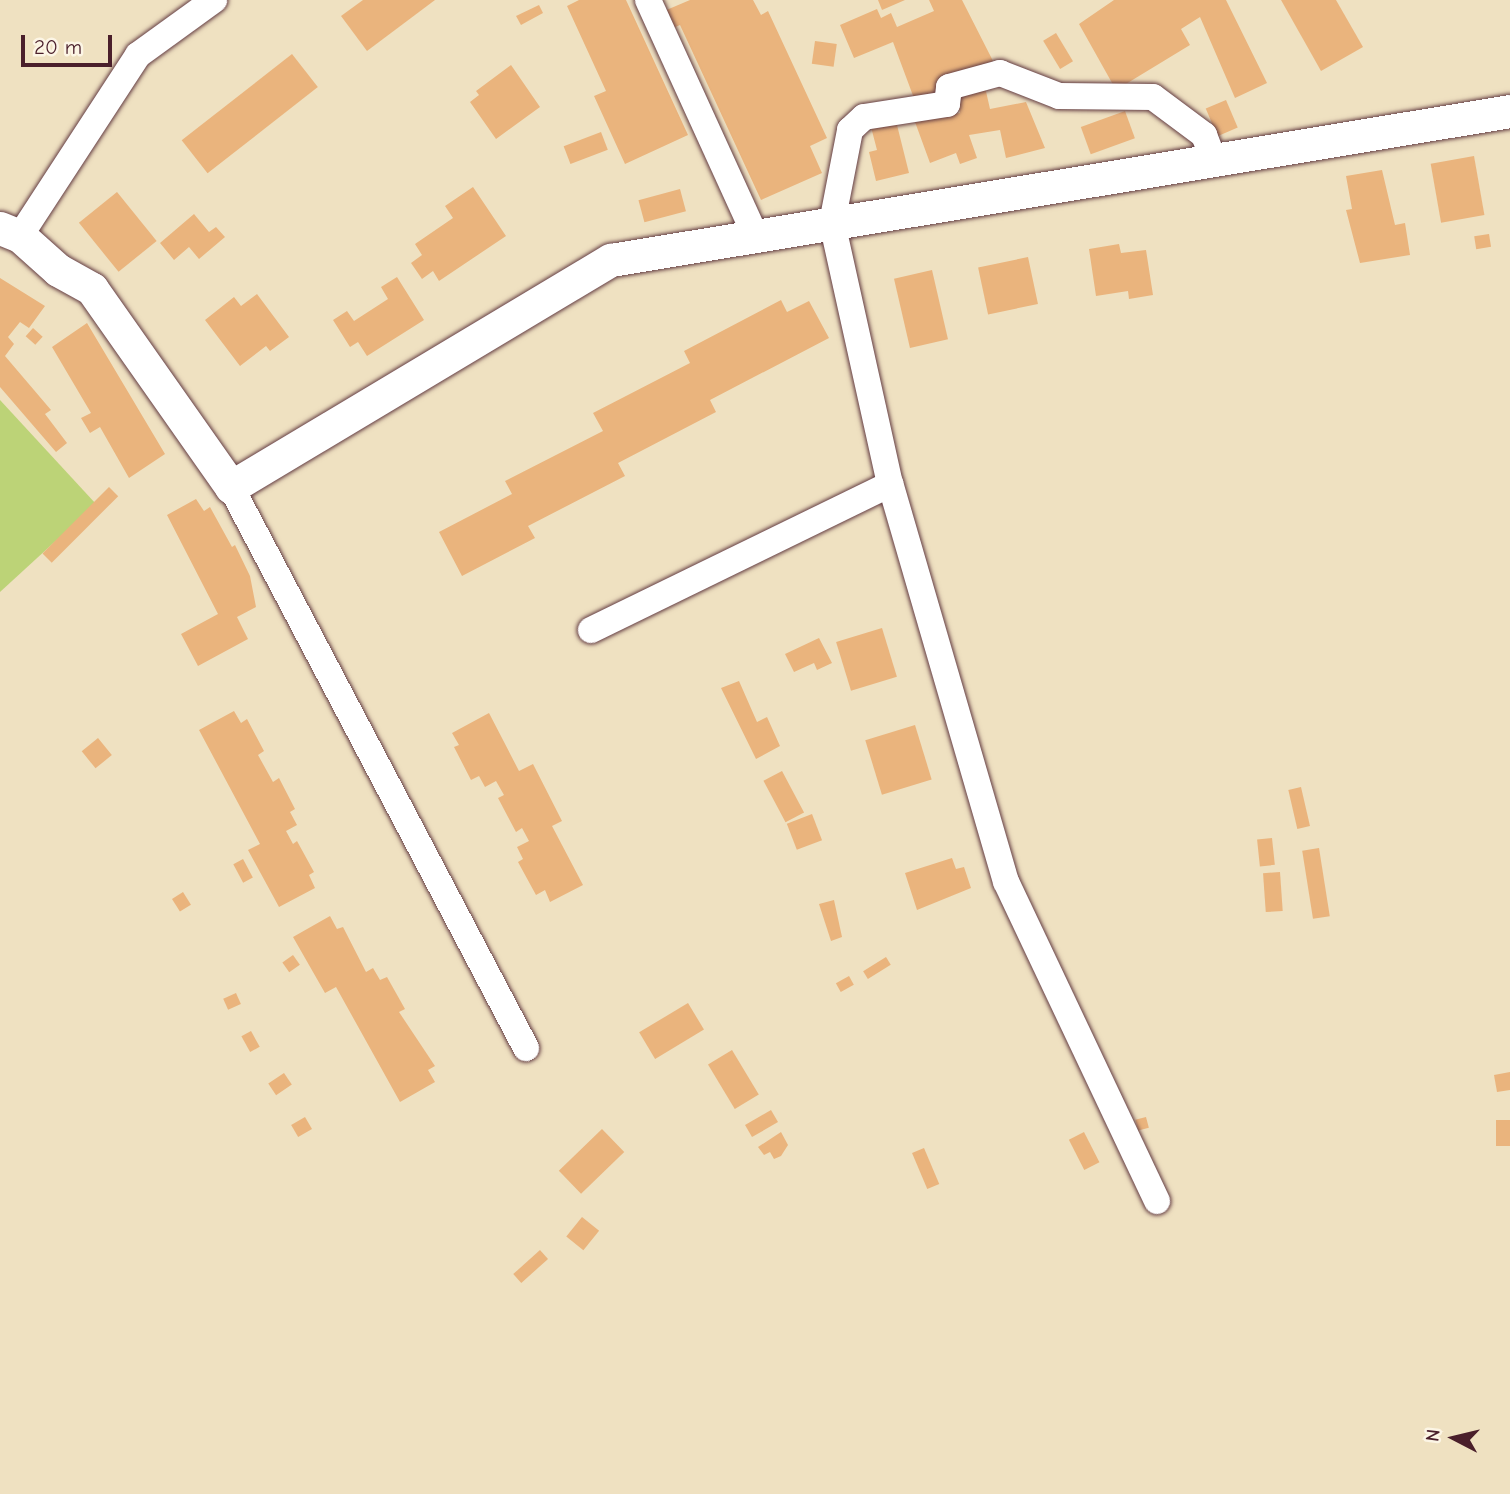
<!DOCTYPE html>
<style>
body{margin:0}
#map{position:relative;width:1510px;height:1494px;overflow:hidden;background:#efe1c1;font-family:"Comic Neue",sans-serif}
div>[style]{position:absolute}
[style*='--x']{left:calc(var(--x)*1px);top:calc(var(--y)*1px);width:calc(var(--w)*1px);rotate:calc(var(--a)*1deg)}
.green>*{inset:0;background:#bcd377}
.building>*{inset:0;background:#eab47d;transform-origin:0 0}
.roads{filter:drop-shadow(0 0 2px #633c42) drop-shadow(0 0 2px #633c42)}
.minor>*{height:26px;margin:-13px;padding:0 13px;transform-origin:13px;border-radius:13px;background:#fff}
.tertiary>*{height:33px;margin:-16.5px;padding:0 16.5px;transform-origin:16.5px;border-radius:16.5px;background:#fff}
span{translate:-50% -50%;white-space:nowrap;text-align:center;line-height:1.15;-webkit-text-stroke:7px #fcf5e5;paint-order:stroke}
.north{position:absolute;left:1419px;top:1403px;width:70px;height:70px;-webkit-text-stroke:5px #fcf5e5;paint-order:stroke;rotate:277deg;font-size:19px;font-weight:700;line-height:28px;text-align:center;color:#4a1f2b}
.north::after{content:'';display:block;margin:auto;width:24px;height:32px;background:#4a1f2b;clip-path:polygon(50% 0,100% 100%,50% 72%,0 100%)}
.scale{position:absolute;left:21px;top:35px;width:91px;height:32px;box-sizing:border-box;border:4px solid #4a1f2b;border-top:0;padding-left:9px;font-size:21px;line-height:24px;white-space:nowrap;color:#4a1f2b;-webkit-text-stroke:5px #fcf5e5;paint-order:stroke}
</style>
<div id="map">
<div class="green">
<i style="clip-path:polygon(0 400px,96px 504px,0 592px)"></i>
</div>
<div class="building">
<i style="clip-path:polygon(363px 0,435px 0,367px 51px,341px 16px)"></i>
<i style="clip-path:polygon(579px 0,626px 0,688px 135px,625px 164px,594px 96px,606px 91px,567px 6px)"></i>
<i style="clip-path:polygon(690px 0,753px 0,761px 15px,768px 11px,827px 138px,810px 146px,822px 173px,761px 200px,680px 25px,664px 32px,657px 14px)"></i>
<i style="clip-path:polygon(878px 0,905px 0,882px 10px)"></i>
<i style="clip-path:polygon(929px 0,962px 0,993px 61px,936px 83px,940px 91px,915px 101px,893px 42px,854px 58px,840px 25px,877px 9px,881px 18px,891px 13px,897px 27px,934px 11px)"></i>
<i style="clip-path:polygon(1114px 0,1226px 0,1267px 83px,1235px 98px,1200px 17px,1181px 29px,1190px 45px,1116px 90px,1079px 24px)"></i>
<i style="clip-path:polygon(1281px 0,1336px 0,1363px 47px,1321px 71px)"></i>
<i style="clip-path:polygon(539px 5px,543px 13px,521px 25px,516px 16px)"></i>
<i style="left:1056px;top:33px;width:33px;height:15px;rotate:59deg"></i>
<i style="left:815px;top:41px;width:22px;height:23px;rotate:8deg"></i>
<i style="left:292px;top:54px;width:42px;height:140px;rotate:52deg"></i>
<i style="clip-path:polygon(511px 65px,540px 107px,496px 139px,470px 102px,479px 95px,476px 91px)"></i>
<i style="clip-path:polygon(985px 87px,990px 109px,1026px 102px,1045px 148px,1006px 158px,1000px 130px,969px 135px,977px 158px,960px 164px,956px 153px,930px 163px,915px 122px,960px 113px,956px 92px)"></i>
<i style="left:1226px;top:100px;width:30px;height:22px;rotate:67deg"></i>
<i style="left:1125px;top:111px;width:29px;height:47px;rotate:70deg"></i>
<i style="clip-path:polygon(896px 121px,909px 173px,876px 181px,869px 152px,877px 150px,871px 127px)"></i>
<i style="left:601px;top:132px;width:19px;height:40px;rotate:69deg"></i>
<i style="left:1474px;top:156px;width:60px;height:44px;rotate:80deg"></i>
<i style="clip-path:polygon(1382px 170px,1395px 225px,1405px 223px,1410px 255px,1360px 263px,1346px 210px,1352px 209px,1346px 176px)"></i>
<i style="clip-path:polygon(473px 187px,506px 236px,439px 281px,433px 271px,422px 279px,411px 263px,422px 255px,415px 244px,453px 218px,445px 206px)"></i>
<i style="left:680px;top:189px;width:23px;height:43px;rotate:75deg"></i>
<i style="left:117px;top:192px;width:63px;height:49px;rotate:51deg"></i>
<i style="clip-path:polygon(194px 214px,209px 232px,216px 227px,225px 237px,199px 259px,189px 247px,174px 260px,160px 243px)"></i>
<i style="left:1489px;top:234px;width:13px;height:15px;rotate:81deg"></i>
<i style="clip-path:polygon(1119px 244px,1121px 253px,1146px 250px,1153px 295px,1129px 299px,1128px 291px,1096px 296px,1089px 249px)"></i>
<i style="left:1028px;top:257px;width:48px;height:51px;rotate:78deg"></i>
<i style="left:932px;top:270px;width:71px;height:39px;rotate:77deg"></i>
<i style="clip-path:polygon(397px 277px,424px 320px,367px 356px,358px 342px,350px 347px,333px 320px,347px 311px,354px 321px,388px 299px,381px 287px)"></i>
<i style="clip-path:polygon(0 278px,45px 306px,29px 328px,20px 322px,8px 337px,14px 344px,5px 356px,51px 410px,45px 414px,67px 443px,56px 452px,0 387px)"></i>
<i style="clip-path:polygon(257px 294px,289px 337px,270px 351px,266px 346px,240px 366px,205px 320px,234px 297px,241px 306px)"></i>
<i style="clip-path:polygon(781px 300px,787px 312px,809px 301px,829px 338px,710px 400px,716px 412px,618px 463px,625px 476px,528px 526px,535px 538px,462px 576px,439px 532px,512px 494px,505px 481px,603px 431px,593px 413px,690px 363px,684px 351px)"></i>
<i style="clip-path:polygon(87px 323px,165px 454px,129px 478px,100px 427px,90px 433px,81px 418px,91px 413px,52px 347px)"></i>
<i style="left:33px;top:328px;width:13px;height:11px;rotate:42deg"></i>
<i style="left:109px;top:487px;width:13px;height:94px;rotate:45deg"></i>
<i style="clip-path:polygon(196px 499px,204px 511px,210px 507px,232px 547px,235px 545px,250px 576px,256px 607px,237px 617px,248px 639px,198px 666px,181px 634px,218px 614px,167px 515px)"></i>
<i style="left:882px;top:628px;width:51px;height:48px;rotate:73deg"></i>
<i style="clip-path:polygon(819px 638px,832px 663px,817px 670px,814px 663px,794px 672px,785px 654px)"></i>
<i style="clip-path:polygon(739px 681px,757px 722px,767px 717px,780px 746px,756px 759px,721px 688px)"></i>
<i style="clip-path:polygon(234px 711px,241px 723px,247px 719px,264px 751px,258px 755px,273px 782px,279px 778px,295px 809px,290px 812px,297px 825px,286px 831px,293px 844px,297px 841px,314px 872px,309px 875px,315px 888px,279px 907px,248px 850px,260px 844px,199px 730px)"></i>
<i style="clip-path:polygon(489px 713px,519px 771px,533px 764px,562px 821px,552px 826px,583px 885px,550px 902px,545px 890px,536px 895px,518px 862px,523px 859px,517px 847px,529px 841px,522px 828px,516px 832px,498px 798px,504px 795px,496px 781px,485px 787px,479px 776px,471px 780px,454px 747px,459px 745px,452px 733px)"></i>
<i style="left:915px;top:725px;width:57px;height:52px;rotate:73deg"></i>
<i style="left:98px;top:738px;width:22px;height:21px;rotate:51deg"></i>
<i style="left:782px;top:771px;width:47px;height:21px;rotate:62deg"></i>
<i style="left:1301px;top:787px;width:40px;height:13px;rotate:77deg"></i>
<i style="left:812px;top:814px;width:28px;height:27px;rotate:69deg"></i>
<i style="left:1272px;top:838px;width:27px;height:15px;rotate:84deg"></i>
<i style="left:1319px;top:848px;width:69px;height:17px;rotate:81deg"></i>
<i style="clip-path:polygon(952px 858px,956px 869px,964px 867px,971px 888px,917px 910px,905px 873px)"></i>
<i style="left:243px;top:859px;width:21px;height:11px;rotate:62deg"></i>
<i style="left:1280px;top:872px;width:39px;height:17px;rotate:86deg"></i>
<i style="left:183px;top:892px;width:15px;height:13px;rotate:58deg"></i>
<i style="clip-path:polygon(834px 900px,842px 937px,831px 941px,819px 904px)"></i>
<i style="clip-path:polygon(330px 916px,337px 929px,343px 927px,366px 972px,373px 968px,380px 980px,387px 977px,405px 1009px,399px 1012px,435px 1066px,428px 1070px,435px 1082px,400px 1102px,336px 987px,325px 993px,293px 937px)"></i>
<i style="left:293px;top:955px;width:12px;height:13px;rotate:55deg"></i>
<i style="left:886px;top:957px;width:9px;height:27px;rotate:58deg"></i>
<i style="left:849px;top:976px;width:10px;height:15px;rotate:61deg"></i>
<i style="left:236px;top:993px;width:12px;height:14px;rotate:66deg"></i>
<i style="left:688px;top:1003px;width:31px;height:57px;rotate:59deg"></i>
<i style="left:251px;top:1031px;width:18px;height:11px;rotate:61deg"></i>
<i style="left:732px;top:1050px;width:52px;height:28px;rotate:59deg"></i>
<i style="clip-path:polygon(1510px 1072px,1510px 1090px,1497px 1092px,1494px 1075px)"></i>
<i style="left:284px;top:1073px;width:14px;height:19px;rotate:56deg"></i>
<i style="left:771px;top:1110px;width:14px;height:30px;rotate:60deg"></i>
<i style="left:305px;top:1117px;width:14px;height:16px;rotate:60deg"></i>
<i style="left:1146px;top:1117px;width:11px;height:11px;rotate:75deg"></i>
<i style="left:1510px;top:1120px;width:26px;height:14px;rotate:90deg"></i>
<i style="left:602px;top:1129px;width:32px;height:60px;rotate:46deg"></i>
<i style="clip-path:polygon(781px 1132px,788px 1145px,781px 1156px,774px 1159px,770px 1152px,764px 1155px,758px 1147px)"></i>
<i style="left:1084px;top:1132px;width:34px;height:17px;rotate:63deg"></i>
<i style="left:924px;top:1148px;width:39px;height:13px;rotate:67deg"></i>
<i style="left:582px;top:1217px;width:22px;height:25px;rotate:39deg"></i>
<i style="left:540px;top:1250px;width:12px;height:36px;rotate:48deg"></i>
</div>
<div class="roads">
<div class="minor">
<i style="--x:648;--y:0;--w:258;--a:65.5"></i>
<i style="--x:20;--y:236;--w:216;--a:-56.9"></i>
<i style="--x:138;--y:55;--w:94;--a:-35.9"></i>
<i style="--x:231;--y:487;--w:634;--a:62.26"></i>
<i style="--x:591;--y:630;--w:333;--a:-26"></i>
<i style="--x:1157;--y:1201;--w:353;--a:-115.3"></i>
<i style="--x:1006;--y:882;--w:415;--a:-106.2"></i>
<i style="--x:890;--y:484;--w:267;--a:-102.5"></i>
<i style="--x:832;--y:223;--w:95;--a:-79"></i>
<i style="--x:850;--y:130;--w:19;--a:-43"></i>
<i style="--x:864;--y:117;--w:84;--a:-8.9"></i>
<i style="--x:947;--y:104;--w:17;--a:-83"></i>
<i style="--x:949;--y:87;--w:53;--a:-15.4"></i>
<i style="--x:1000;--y:73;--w:63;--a:21.3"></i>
<i style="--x:1059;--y:96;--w:94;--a:0.6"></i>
<i style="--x:1153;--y:97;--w:64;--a:36.7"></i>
<i style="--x:1204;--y:135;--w:26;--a:69"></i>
</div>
<div class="tertiary">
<i style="--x:0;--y:228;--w:22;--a:22"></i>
<i style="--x:20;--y:236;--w:51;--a:41.8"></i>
<i style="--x:58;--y:270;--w:39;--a:29"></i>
<i style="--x:92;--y:289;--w:242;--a:54.9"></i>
<i style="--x:231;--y:487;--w:443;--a:-30.9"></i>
<i style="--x:611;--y:260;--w:911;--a:-9.41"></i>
</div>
</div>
<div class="north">N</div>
<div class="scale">20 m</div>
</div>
